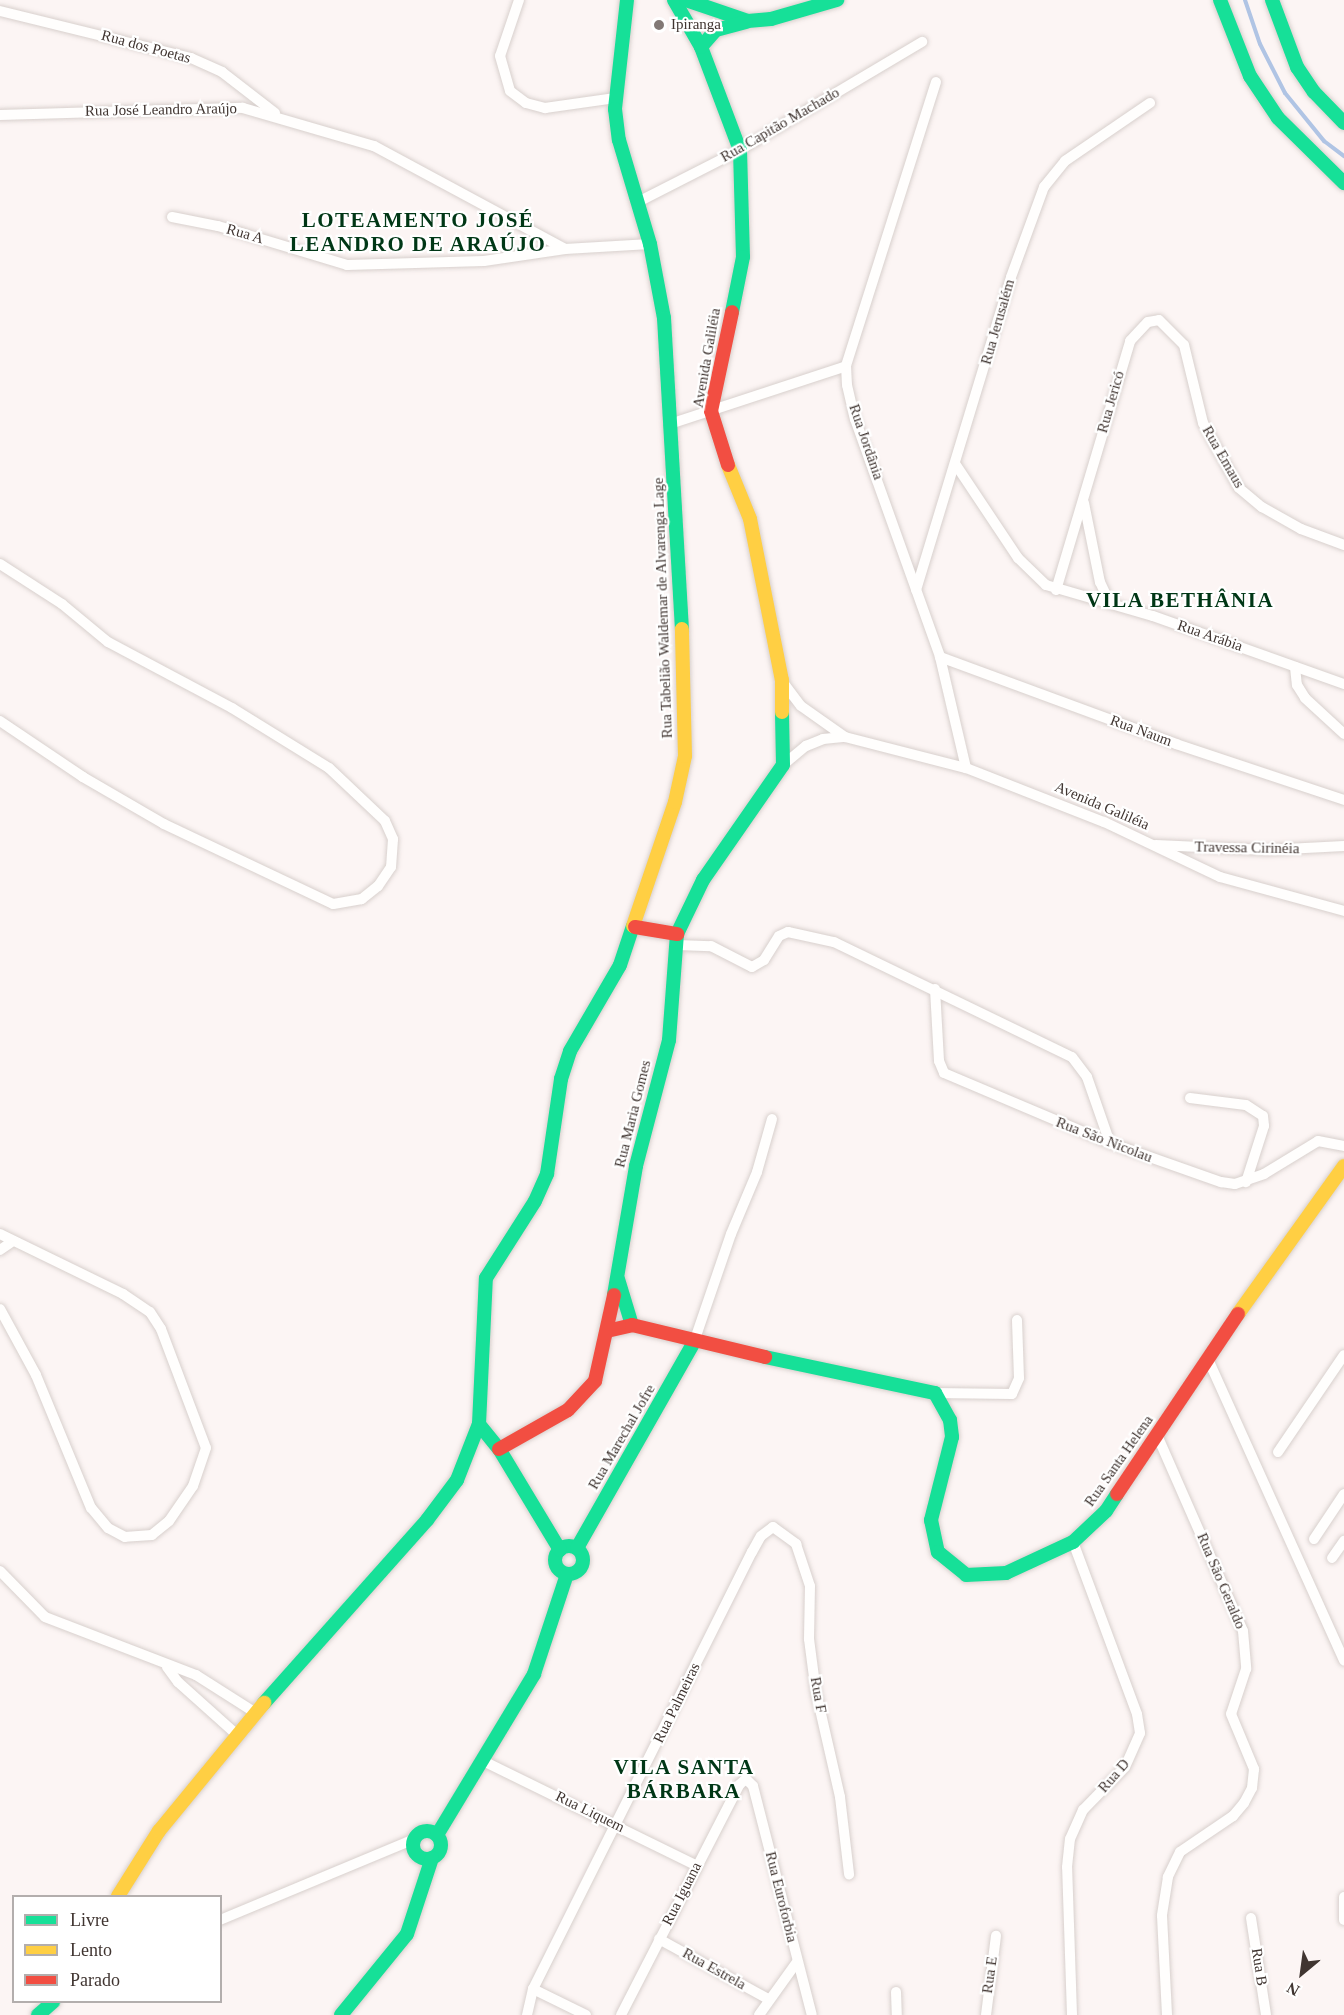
<!DOCTYPE html>
<meta charset="utf-8">
<style>
body{margin:0}
#map{position:relative;width:1344px;height:2015px;overflow:hidden;background:#fcf5f4;font-family:"Times New Roman",serif}
div>[style]{position:absolute}
[style*='--x']{left:calc(var(--x)*1px);top:calc(var(--y)*1px);width:calc(var(--w)*1px);rotate:calc(var(--a)*1deg)}
.stream>*{height:4px;margin:-2px;padding:0 2px;transform-origin:2px;border-radius:2px;background:#b0c4e4}
.roads{filter:drop-shadow(0 0 2px #d8d0cd) drop-shadow(0 0 2px #d8d0cd)}
.street>*{height:10px;margin:-5px;padding:0 5px;transform-origin:5px;border-radius:5px;background:#fffefd}
.fast>*{height:14px;margin:-7px;padding:0 7px;transform-origin:7px;border-radius:7px;background:#16e098}
.fast>.ring{margin:-7px;padding:0;box-sizing:content-box;background:none;border:14px solid #16e098;border-radius:50%}
.slow>*{height:14px;margin:-7px;padding:0 7px;transform-origin:7px;border-radius:7px;background:#ffcf43}
.jam>*{height:14px;margin:-7px;padding:0 7px;transform-origin:7px;border-radius:7px;background:#f24e42}
.dots>*{width:16px;height:16px;translate:-50% -50%;box-sizing:border-box;border:3px solid #fff;border-radius:50%}
span{translate:-50% -50%;white-space:nowrap;text-align:center;line-height:1.15;-webkit-text-stroke:4.5px #fff;paint-order:stroke}
.poi-label{font-size:15px;color:#403531}
.left{translate:0 -50%;text-align:left}
.street-label{font-size:15px;color:#403531}
.district-label{font-size:21px;color:#003716;font-weight:700;letter-spacing:1.5px}
.legend{position:absolute;left:12px;top:1895px;width:210px;height:108px;box-sizing:border-box;background:#fff;border:2px solid #b3aead;margin:0;padding:8px 10px;list-style:none;font-size:18px;color:#403531}
.legend li{display:flex;align-items:center;gap:12px;height:30px}
.legend b{width:30px;border:2px solid #b3aead}
.north{position:absolute;left:1272px;top:1943px;width:60px;height:60px;-webkit-text-stroke:4px #fff;paint-order:stroke;rotate:209deg;font-size:16px;font-weight:700;line-height:24px;text-align:center;color:#403531}
.north::after{content:'';display:block;margin:auto;width:21px;height:27px;background:#403531;clip-path:polygon(50% 0,100% 100%,50% 72%,0 100%)}
</style>
<div id="map">
<div class="stream">
<i style="--x:1245;--y:0;--w:46;--a:71.2"></i>
<i style="--x:1260;--y:44;--w:55;--a:63"></i>
<i style="--x:1285;--y:93;--w:62;--a:50.9"></i>
<i style="--x:1324;--y:141;--w:25;--a:37"></i>
</div>
<div class="roads">
<div class="street">
<i style="--x:519;--y:0;--w:59;--a:108.7"></i>
<i style="--x:500;--y:56;--w:36;--a:74"></i>
<i style="--x:510;--y:91;--w:20;--a:37"></i>
<i style="--x:526;--y:103;--w:20;--a:15"></i>
<i style="--x:545;--y:108;--w:71;--a:-8.1"></i>
<i style="--x:0;--y:11;--w:197;--a:13.8"></i>
<i style="--x:191;--y:58;--w:34;--a:24"></i>
<i style="--x:222;--y:72;--w:67;--a:37.7"></i>
<i style="--x:936;--y:82;--w:298;--a:107.6"></i>
<i style="--x:846;--y:366;--w:19;--a:87"></i>
<i style="--x:847;--y:385;--w:35;--a:77"></i>
<i style="--x:855;--y:419;--w:253;--a:70.3"></i>
<i style="--x:940;--y:657;--w:114;--a:76.8"></i>
<i style="--x:0;--y:115;--w:243;--a:-1.7"></i>
<i style="--x:243;--y:108;--w:136;--a:16.2"></i>
<i style="--x:374;--y:146;--w:217;--a:28.3"></i>
<i style="--x:565;--y:249;--w:85;--a:-3.4"></i>
<i style="--x:636;--y:203;--w:117;--a:-27"></i>
<i style="--x:740;--y:150;--w:212;--a:-30.7"></i>
<i style="--x:172;--y:217;--w:47;--a:11.1"></i>
<i style="--x:218;--y:226;--w:135;--a:16.8"></i>
<i style="--x:347;--y:265;--w:137;--a:-1.7"></i>
<i style="--x:484;--y:261;--w:82;--a:-8.4"></i>
<i style="--x:670;--y:424;--w:185;--a:-18.2"></i>
<i style="--x:956;--y:465;--w:112;--a:56.3"></i>
<i style="--x:1018;--y:558;--w:39;--a:44"></i>
<i style="--x:1046;--y:585;--w:111;--a:16.2"></i>
<i style="--x:1153;--y:616;--w:203;--a:19.6"></i>
<i style="--x:1084;--y:503;--w:81;--a:78.6"></i>
<i style="--x:1100;--y:582;--w:23;--a:65"></i>
<i style="--x:0;--y:564;--w:74;--a:32.8"></i>
<i style="--x:62;--y:604;--w:60;--a:39.6"></i>
<i style="--x:108;--y:642;--w:140;--a:28"></i>
<i style="--x:232;--y:708;--w:114;--a:31.7"></i>
<i style="--x:329;--y:768;--w:77;--a:43.4"></i>
<i style="--x:385;--y:821;--w:20;--a:66"></i>
<i style="--x:393;--y:839;--w:28;--a:94"></i>
<i style="--x:391;--y:867;--w:23;--a:124"></i>
<i style="--x:378;--y:886;--w:21;--a:141"></i>
<i style="--x:362;--y:899;--w:29;--a:170"></i>
<i style="--x:333;--y:904;--w:187;--a:-154.7"></i>
<i style="--x:164;--y:824;--w:94;--a:-149.9"></i>
<i style="--x:83;--y:777;--w:100;--a:-146"></i>
<i style="--x:916;--y:590;--w:327;--a:-73.1"></i>
<i style="--x:1011;--y:277;--w:96;--a:-69.9"></i>
<i style="--x:1044;--y:187;--w:33;--a:-51"></i>
<i style="--x:1065;--y:161;--w:103;--a:-34.3"></i>
<i style="--x:1056;--y:590;--w:260;--a:-73.4"></i>
<i style="--x:1130;--y:341;--w:26;--a:-47"></i>
<i style="--x:1148;--y:322;--w:11;--a:-10"></i>
<i style="--x:1159;--y:320;--w:35;--a:45"></i>
<i style="--x:1184;--y:345;--w:80;--a:76.3"></i>
<i style="--x:1203;--y:423;--w:74;--a:61"></i>
<i style="--x:1239;--y:488;--w:30;--a:40"></i>
<i style="--x:1262;--y:507;--w:45;--a:29.4"></i>
<i style="--x:1301;--y:529;--w:46;--a:20.4"></i>
<i style="--x:940;--y:657;--w:252;--a:20.2"></i>
<i style="--x:1176;--y:744;--w:177;--a:18.4"></i>
<i style="--x:1295;--y:667;--w:18;--a:84"></i>
<i style="--x:1297;--y:685;--w:15;--a:58"></i>
<i style="--x:1305;--y:698;--w:53;--a:42.7"></i>
<i style="--x:782;--y:681;--w:31;--a:53"></i>
<i style="--x:801;--y:706;--w:54;--a:35.2"></i>
<i style="--x:845;--y:737;--w:125;--a:14.4"></i>
<i style="--x:966;--y:768;--w:148;--a:21.4"></i>
<i style="--x:1104;--y:822;--w:128;--a:25.4"></i>
<i style="--x:1220;--y:877;--w:129;--a:15.3"></i>
<i style="--x:783;--y:765;--w:30;--a:-40"></i>
<i style="--x:806;--y:746;--w:18;--a:-22"></i>
<i style="--x:823;--y:739;--w:20;--a:-6"></i>
<i style="--x:1156;--y:845;--w:111;--a:2.6"></i>
<i style="--x:1267;--y:850;--w:77;--a:-3"></i>
<i style="--x:677;--y:945;--w:34;--a:2"></i>
<i style="--x:711;--y:946;--w:46;--a:27.1"></i>
<i style="--x:752;--y:967;--w:14;--a:-30"></i>
<i style="--x:764;--y:960;--w:28;--a:-58"></i>
<i style="--x:779;--y:936;--w:10;--a:-24"></i>
<i style="--x:788;--y:932;--w:47;--a:12.3"></i>
<i style="--x:834;--y:942;--w:264;--a:25.8"></i>
<i style="--x:1072;--y:1057;--w:25;--a:53"></i>
<i style="--x:1087;--y:1077;--w:70;--a:70.8"></i>
<i style="--x:935;--y:989;--w:72;--a:86.8"></i>
<i style="--x:939;--y:1061;--w:13;--a:67"></i>
<i style="--x:944;--y:1073;--w:180;--a:22.9"></i>
<i style="--x:1110;--y:1143;--w:118;--a:19.4"></i>
<i style="--x:1221;--y:1182;--w:14;--a:8"></i>
<i style="--x:1235;--y:1184;--w:31;--a:-19"></i>
<i style="--x:1264;--y:1174;--w:63;--a:-31.4"></i>
<i style="--x:1318;--y:1141;--w:26;--a:11"></i>
<i style="--x:1190;--y:1098;--w:56;--a:7.1"></i>
<i style="--x:1246;--y:1105;--w:20;--a:33"></i>
<i style="--x:1263;--y:1116;--w:10;--a:84"></i>
<i style="--x:1264;--y:1126;--w:59;--a:107.8"></i>
<i style="--x:0;--y:1234;--w:137;--a:26"></i>
<i style="--x:123;--y:1294;--w:32;--a:34"></i>
<i style="--x:150;--y:1312;--w:20;--a:57"></i>
<i style="--x:161;--y:1329;--w:127;--a:69.3"></i>
<i style="--x:206;--y:1448;--w:40;--a:108.9"></i>
<i style="--x:193;--y:1486;--w:42;--a:124.4"></i>
<i style="--x:169;--y:1521;--w:22;--a:141"></i>
<i style="--x:152;--y:1535;--w:27;--a:176"></i>
<i style="--x:125;--y:1537;--w:19;--a:-152"></i>
<i style="--x:108;--y:1528;--w:26;--a:-130"></i>
<i style="--x:91;--y:1508;--w:144;--a:-112.5"></i>
<i style="--x:36;--y:1375;--w:75;--a:-118.6"></i>
<i style="--x:0;--y:1250;--w:16;--a:-35"></i>
<i style="--x:694;--y:1342;--w:114;--a:-71.1"></i>
<i style="--x:731;--y:1234;--w:67;--a:-67.2"></i>
<i style="--x:757;--y:1172;--w:55;--a:-74.2"></i>
<i style="--x:1207;--y:1357;--w:333;--a:65.7"></i>
<i style="--x:935;--y:1393;--w:77;--a:0.7"></i>
<i style="--x:1012;--y:1394;--w:17;--a:-66"></i>
<i style="--x:1019;--y:1378;--w:58;--a:-92"></i>
<i style="--x:1157;--y:1435;--w:214;--a:66.3"></i>
<i style="--x:1243;--y:1631;--w:38;--a:85"></i>
<i style="--x:1246;--y:1669;--w:47;--a:108.4"></i>
<i style="--x:1231;--y:1714;--w:60;--a:67.3"></i>
<i style="--x:1254;--y:1769;--w:19;--a:96"></i>
<i style="--x:1252;--y:1788;--w:17;--a:118"></i>
<i style="--x:1244;--y:1803;--w:17;--a:130"></i>
<i style="--x:1233;--y:1816;--w:64;--a:145.8"></i>
<i style="--x:1180;--y:1852;--w:28;--a:116"></i>
<i style="--x:1168;--y:1877;--w:39;--a:99"></i>
<i style="--x:1162;--y:1916;--w:99;--a:87.1"></i>
<i style="--x:1278;--y:1452;--w:117;--a:-55.8"></i>
<i style="--x:1314;--y:1539;--w:54;--a:-56.3"></i>
<i style="--x:1332;--y:1558;--w:21;--a:-55"></i>
<i style="--x:0;--y:1571;--w:64;--a:45.6"></i>
<i style="--x:45;--y:1617;--w:162;--a:21"></i>
<i style="--x:196;--y:1675;--w:69;--a:32.5"></i>
<i style="--x:167;--y:1667;--w:19;--a:54"></i>
<i style="--x:178;--y:1682;--w:78;--a:41.9"></i>
<i style="--x:481;--y:1760;--w:241;--a:26.1"></i>
<i style="--x:1344;--y:1897;--w:23;--a:90"></i>
<i style="--x:1251;--y:1918;--w:98;--a:81.2"></i>
<i style="--x:220;--y:1920;--w:211;--a:-22.6"></i>
<i style="--x:659;--y:1939;--w:124;--a:28.8"></i>
<i style="--x:533;--y:1989;--w:59;--a:26.1"></i>
<i style="--x:896;--y:1992;--w:23;--a:88"></i>
<i style="--x:527;--y:2015;--w:27;--a:-77"></i>
<i style="--x:533;--y:1989;--w:489;--a:-63.4"></i>
<i style="--x:752;--y:1552;--w:18;--a:-61"></i>
<i style="--x:761;--y:1536;--w:15;--a:-37"></i>
<i style="--x:773;--y:1527;--w:29;--a:36"></i>
<i style="--x:796;--y:1544;--w:44;--a:71.6"></i>
<i style="--x:810;--y:1586;--w:53;--a:91.1"></i>
<i style="--x:809;--y:1639;--w:53;--a:82.5"></i>
<i style="--x:816;--y:1692;--w:108;--a:77.1"></i>
<i style="--x:840;--y:1797;--w:78;--a:83.3"></i>
<i style="--x:621;--y:2015;--w:259;--a:-62.8"></i>
<i style="--x:739;--y:1785;--w:9;--a:-41"></i>
<i style="--x:746;--y:1779;--w:10;--a:45"></i>
<i style="--x:753;--y:1786;--w:236;--a:75.6"></i>
<i style="--x:759;--y:2015;--w:65;--a:-54.4"></i>
<i style="--x:986;--y:2015;--w:80;--a:-82.8"></i>
<i style="--x:1072;--y:2015;--w:148;--a:-91.9"></i>
<i style="--x:1067;--y:1867;--w:28;--a:-84"></i>
<i style="--x:1070;--y:1839;--w:32;--a:-66"></i>
<i style="--x:1083;--y:1810;--w:60;--a:-45.7"></i>
<i style="--x:1125;--y:1767;--w:37;--a:-66"></i>
<i style="--x:1140;--y:1733;--w:19;--a:-99"></i>
<i style="--x:1137;--y:1714;--w:184;--a:-110.4"></i>
</div>
<div class="fast">
<i style="--x:627;--y:0;--w:110;--a:96.3"></i>
<i style="--x:615;--y:109;--w:31;--a:83"></i>
<i style="--x:619;--y:140;--w:109;--a:73.4"></i>
<i style="--x:650;--y:244;--w:75;--a:79.3"></i>
<i style="--x:664;--y:318;--w:312;--a:86.7"></i>
<i style="--x:674;--y:0;--w:54;--a:60.1"></i>
<i style="--x:701;--y:47;--w:110;--a:69.3"></i>
<i style="--x:740;--y:150;--w:107;--a:88.4"></i>
<i style="--x:743;--y:257;--w:56;--a:101.3"></i>
<i style="--x:686;--y:0;--w:65;--a:18.7"></i>
<i style="--x:748;--y:21;--w:23;--a:-5"></i>
<i style="--x:771;--y:19;--w:69;--a:-16.1"></i>
<i style="--x:1220;--y:0;--w:82;--a:68.5"></i>
<i style="--x:1250;--y:76;--w:50;--a:56.3"></i>
<i style="--x:1278;--y:118;--w:93;--a:44.6"></i>
<i style="--x:1272;--y:0;--w:72;--a:69.5"></i>
<i style="--x:1297;--y:67;--w:30;--a:56"></i>
<i style="--x:1314;--y:92;--w:43;--a:45.9"></i>
<i style="--x:701;--y:47;--w:23;--a:-49"></i>
<i style="--x:716;--y:30;--w:31;--a:-15"></i>
<i style="--x:618;--y:1279;--w:48;--a:73.1"></i>
<i style="--x:614;--y:1295;--w:131;--a:-80.3"></i>
<i style="--x:636;--y:1166;--w:130;--a:-75.3"></i>
<i style="--x:669;--y:1040;--w:106;--a:-85.7"></i>
<i style="--x:677;--y:934;--w:60;--a:-64.3"></i>
<i style="--x:703;--y:880;--w:140;--a:-55.2"></i>
<i style="--x:783;--y:765;--w:53;--a:-91.1"></i>
<i style="--x:765;--y:1357;--w:174;--a:12"></i>
<i style="--x:935;--y:1393;--w:31;--a:61"></i>
<i style="--x:950;--y:1420;--w:17;--a:83"></i>
<i style="--x:952;--y:1437;--w:86;--a:104.2"></i>
<i style="--x:931;--y:1520;--w:33;--a:78"></i>
<i style="--x:938;--y:1552;--w:36;--a:39"></i>
<i style="--x:966;--y:1575;--w:40;--a:-2.9"></i>
<i style="--x:1006;--y:1573;--w:74;--a:-24.8"></i>
<i style="--x:1073;--y:1542;--w:45;--a:-43.2"></i>
<i style="--x:1106;--y:1511;--w:20;--a:-57"></i>
<i class="ring" style="left:555px;top:1546px;width:14px;height:14px"></i>
<i style="--x:577;--y:1548;--w:237;--a:-60.4"></i>
<i style="--x:560;--y:1550;--w:118;--a:-121.1"></i>
<i style="--x:499;--y:1449;--w:32;--a:-129"></i>
<i style="--x:479;--y:1424;--w:146;--a:-87.3"></i>
<i style="--x:486;--y:1278;--w:91;--a:-57.5"></i>
<i style="--x:535;--y:1201;--w:30;--a:-66"></i>
<i style="--x:547;--y:1174;--w:96;--a:-81.6"></i>
<i style="--x:561;--y:1079;--w:29;--a:-72"></i>
<i style="--x:570;--y:1051;--w:99;--a:-59.8"></i>
<i style="--x:620;--y:965;--w:41;--a:-71.6"></i>
<i style="--x:264;--y:1703;--w:245;--a:-48.3"></i>
<i style="--x:427;--y:1520;--w:50;--a:-53.1"></i>
<i style="--x:457;--y:1480;--w:60;--a:-68.6"></i>
<i class="ring" style="left:413px;top:1831px;width:14px;height:14px"></i>
<i style="--x:437;--y:1835;--w:188;--a:-58.9"></i>
<i style="--x:534;--y:1674;--w:105;--a:-71.7"></i>
<i style="--x:38;--y:2015;--w:20;--a:-41"></i>
<i style="--x:341;--y:2015;--w:104;--a:-50.8"></i>
<i style="--x:407;--y:1934;--w:80;--a:-71.8"></i>
</div>
<div class="slow">
<i style="--x:728;--y:465;--w:58;--a:67.8"></i>
<i style="--x:750;--y:519;--w:164;--a:78.8"></i>
<i style="--x:782;--y:680;--w:32;--a:90"></i>
<i style="--x:633;--y:926;--w:131;--a:-71.3"></i>
<i style="--x:675;--y:802;--w:47;--a:-77.7"></i>
<i style="--x:685;--y:756;--w:127;--a:-91.4"></i>
<i style="--x:1238;--y:1314;--w:182;--a:-54.4"></i>
<i style="--x:118;--y:1896;--w:77;--a:-57.8"></i>
<i style="--x:159;--y:1831;--w:166;--a:-50.6"></i>
</div>
<div class="jam">
<i style="--x:728;--y:465;--w:57;--a:-107.5"></i>
<i style="--x:711;--y:411;--w:101;--a:-78"></i>
<i style="--x:635;--y:927;--w:43;--a:9.5"></i>
<i style="--x:607;--y:1331;--w:26;--a:-13"></i>
<i style="--x:632;--y:1325;--w:137;--a:13.5"></i>
<i style="--x:499;--y:1449;--w:79;--a:-29.5"></i>
<i style="--x:568;--y:1410;--w:40;--a:-47"></i>
<i style="--x:595;--y:1381;--w:88;--a:-77.5"></i>
<i style="--x:1117;--y:1494;--w:217;--a:-56.1"></i>
</div>
</div>
<div class="dots">
<i style="left:659px;top:25px;background:#827875"></i>
</div>
<div class="poi-label">
<span class="left" style="left:671px;top:25px">Ipiranga</span>
</div>
<div class="street-label">
<span style="left:146px;top:47px;rotate:15deg">Rua dos Poetas</span>
<span style="left:161px;top:110px;rotate:-1deg">Rua José Leandro Araújo</span>
<span style="left:780px;top:125px;rotate:-30deg">Rua Capitão Machado</span>
<span style="left:245px;top:234px;rotate:16deg">Rua A</span>
<span style="left:998px;top:322px;rotate:-74deg">Rua Jerusalém</span>
<span style="left:707px;top:358px;rotate:-80deg">Avenida Galiléia</span>
<span style="left:1111px;top:402px;rotate:-74deg">Rua Jericó</span>
<span style="left:866px;top:442px;rotate:71deg">Rua Jordânia</span>
<span style="left:1223px;top:457px;rotate:60deg">Rua Emaus</span>
<span style="left:663px;top:608px;rotate:-92deg">Rua Tabelião Waldemar de Alvarenga Lage</span>
<span style="left:1210px;top:636px;rotate:19deg">Rua Arábia</span>
<span style="left:1141px;top:731px;rotate:20deg">Rua Naum</span>
<span style="left:1102px;top:806px;rotate:23deg">Avenida Galiléia</span>
<span style="left:1247px;top:848px;rotate:1deg">Travessa Cirinéia</span>
<span style="left:633px;top:1114px;rotate:-76deg">Rua Maria Gomes</span>
<span style="left:1104px;top:1140px;rotate:21deg">Rua São Nicolau</span>
<span style="left:622px;top:1437px;rotate:-60deg">Rua Marechal Jofre</span>
<span style="left:1119px;top:1461px;rotate:-55deg">Rua Santa Helena</span>
<span style="left:1221px;top:1581px;rotate:67deg">Rua São Geraldo</span>
<span style="left:818px;top:1695px;rotate:80deg">Rua F</span>
<span style="left:677px;top:1703px;rotate:-64deg">Rua Palmeiras</span>
<span style="left:1114px;top:1776px;rotate:-49deg">Rua D</span>
<span style="left:590px;top:1812px;rotate:26deg">Rua Liquem</span>
<span style="left:682px;top:1894px;rotate:-63deg">Rua Iguana</span>
<span style="left:781px;top:1897px;rotate:76deg">Rua Euroforbia</span>
<span style="left:1259px;top:1967px;rotate:81deg">Rua B</span>
<span style="left:714px;top:1969px;rotate:29deg">Rua Estrela</span>
<span style="left:990px;top:1975px;rotate:-82deg">Rua E</span>
</div>
<div class="district-label">
<span style="left:418px;top:232px">LOTEAMENTO JOSÉ<br>LEANDRO DE ARAÚJO</span>
<span style="left:1180px;top:600px">VILA BETHÂNIA</span>
<span style="left:684px;top:1779px">VILA SANTA<br>BÁRBARA</span>
</div>
<ul class="legend">
<li><b style="height:8px;background:#16e098"></b>Livre</li>
<li><b style="height:8px;background:#ffcf43"></b>Lento</li>
<li><b style="height:8px;background:#f24e42"></b>Parado</li>
</ul>
<div class="north">N</div>
</div>
